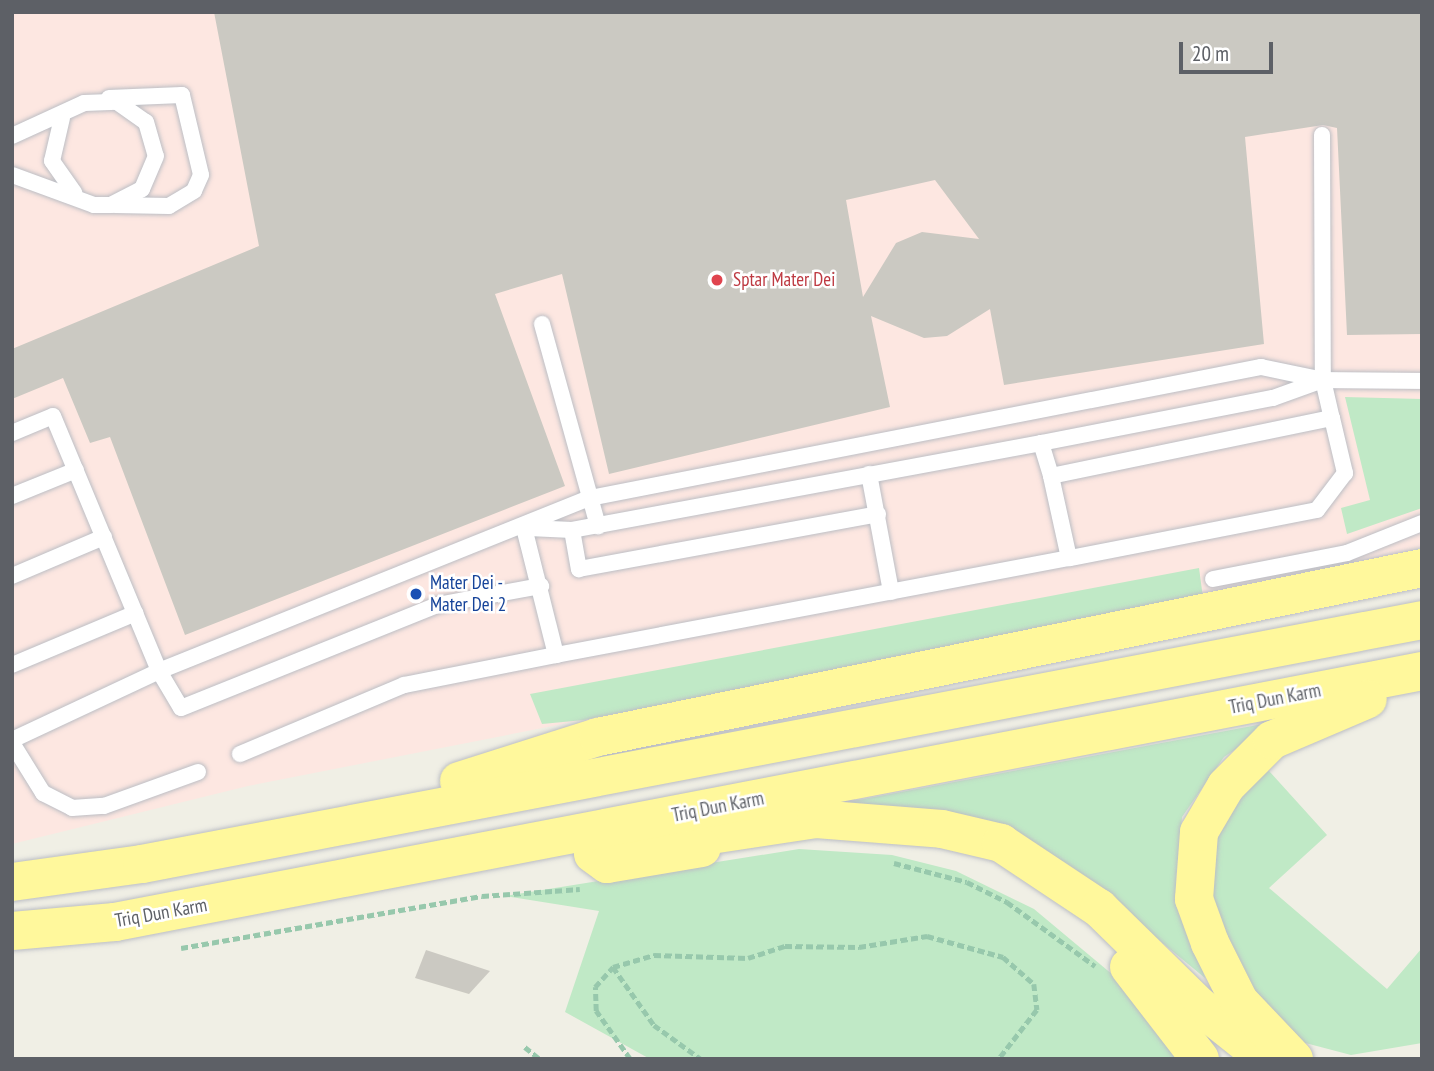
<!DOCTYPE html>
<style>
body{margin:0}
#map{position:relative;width:1434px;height:1071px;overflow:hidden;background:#f0efe5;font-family:"PT Sans Narrow",sans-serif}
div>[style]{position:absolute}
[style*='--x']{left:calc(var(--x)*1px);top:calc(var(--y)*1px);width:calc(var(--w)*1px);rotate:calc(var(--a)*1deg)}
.medical>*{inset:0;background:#fde7e1}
.green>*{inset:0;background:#c0e9c6}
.building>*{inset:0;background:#cbc9c2}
.path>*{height:4.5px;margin-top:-2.25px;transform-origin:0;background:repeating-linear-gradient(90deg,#97c8ac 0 7px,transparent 0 10.5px)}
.roads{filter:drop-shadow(0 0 2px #bcbec4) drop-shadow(0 0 2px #bcbec4)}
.service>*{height:16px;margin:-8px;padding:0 8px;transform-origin:8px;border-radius:8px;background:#fff}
.trunk>*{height:38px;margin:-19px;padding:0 19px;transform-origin:19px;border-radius:19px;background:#fff89c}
.dots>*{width:19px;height:19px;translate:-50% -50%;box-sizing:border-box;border:4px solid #fff;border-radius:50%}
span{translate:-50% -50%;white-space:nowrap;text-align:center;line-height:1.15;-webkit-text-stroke:5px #fff;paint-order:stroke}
.health-label{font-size:19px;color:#be3a42}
.left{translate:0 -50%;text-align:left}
.transit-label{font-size:19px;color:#164399}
.street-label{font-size:19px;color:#5d6066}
.frame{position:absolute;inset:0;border:14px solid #5d6066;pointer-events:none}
.scale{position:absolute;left:1179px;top:42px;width:94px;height:32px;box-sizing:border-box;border:4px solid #5d6066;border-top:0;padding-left:9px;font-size:21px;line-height:24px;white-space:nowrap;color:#5d6066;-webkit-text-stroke:5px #fff;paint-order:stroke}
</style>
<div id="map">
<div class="medical">
<i style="clip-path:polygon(12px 12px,1422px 12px,1422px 547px,1350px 569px,248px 786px,12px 844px)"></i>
</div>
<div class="green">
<i style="clip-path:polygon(1345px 397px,1422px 399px,1422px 508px,1347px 534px,1341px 508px,1370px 500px)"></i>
<i style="clip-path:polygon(1199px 568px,1203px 598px,584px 720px,542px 724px,530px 694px)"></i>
<i style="clip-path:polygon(1278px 721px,1224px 757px,1182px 817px,1176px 880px,1205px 978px,1069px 866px,842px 803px)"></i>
<i style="clip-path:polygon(1269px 771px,1327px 835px,1269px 888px,1387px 989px,1422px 948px,1422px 1043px,1351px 1055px,1294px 1040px,1243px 999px,1210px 928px,1219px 823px,1243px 783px)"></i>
<i style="clip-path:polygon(799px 849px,892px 855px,956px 871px,1034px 909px,1119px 980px,1181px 1059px,650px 1059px,565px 1012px,599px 911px,505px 896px)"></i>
</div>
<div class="building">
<i style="clip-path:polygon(evenodd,214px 12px,1422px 12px,1422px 334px,1347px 335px,1337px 128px,1323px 125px,1245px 137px,1264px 344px,1004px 385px,990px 309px,947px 336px,924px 338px,871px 316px,890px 407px,609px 474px,562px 274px,495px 294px,565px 486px,185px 635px,110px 437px,90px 443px,63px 378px,12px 399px,12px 349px,259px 246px,214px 12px,935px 180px,979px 239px,922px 232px,896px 243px,863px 297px,846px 200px,935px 180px)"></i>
<i style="clip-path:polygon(426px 950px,490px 971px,469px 994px,415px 978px)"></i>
</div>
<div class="path">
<i style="--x:894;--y:863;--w:75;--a:14.6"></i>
<i style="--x:967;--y:882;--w:45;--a:26.6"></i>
<i style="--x:1007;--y:902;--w:109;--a:36"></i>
<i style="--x:181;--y:948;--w:305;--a:-9.8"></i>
<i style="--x:482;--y:896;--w:98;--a:-4.1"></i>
<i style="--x:613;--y:967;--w:71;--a:54.7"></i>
<i style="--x:654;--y:1025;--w:58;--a:35.9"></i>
<i style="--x:525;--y:1047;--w:19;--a:39"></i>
<i style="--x:630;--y:1059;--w:59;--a:-125.3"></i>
<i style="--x:596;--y:1011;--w:24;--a:-92"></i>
<i style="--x:595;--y:987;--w:27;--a:-48"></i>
<i style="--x:613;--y:967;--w:43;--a:-16.3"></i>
<i style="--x:654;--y:955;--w:94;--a:1.8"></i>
<i style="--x:748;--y:958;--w:39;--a:-18"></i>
<i style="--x:785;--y:946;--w:74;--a:0.8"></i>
<i style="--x:859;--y:947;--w:69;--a:-9.2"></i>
<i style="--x:927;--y:936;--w:79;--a:15.4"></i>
<i style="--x:1003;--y:957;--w:41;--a:41.1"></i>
<i style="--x:1034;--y:984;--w:26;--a:83"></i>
<i style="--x:1037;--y:1010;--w:62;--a:127.8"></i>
</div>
<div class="roads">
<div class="service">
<i style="--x:109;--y:98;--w:73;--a:-2.4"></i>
<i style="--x:182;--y:95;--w:82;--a:76.6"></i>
<i style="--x:201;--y:175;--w:17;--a:114"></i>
<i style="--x:194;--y:191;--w:29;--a:149"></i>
<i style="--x:169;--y:206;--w:54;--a:-178.9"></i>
<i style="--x:62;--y:118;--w:44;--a:103.1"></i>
<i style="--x:52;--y:161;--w:39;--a:55"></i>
<i style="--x:1322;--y:135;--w:245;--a:89.8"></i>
<i style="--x:1323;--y:380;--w:39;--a:77"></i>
<i style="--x:1332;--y:418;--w:57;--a:76.7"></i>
<i style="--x:1345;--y:473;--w:46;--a:127.1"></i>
<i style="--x:1317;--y:510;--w:253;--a:169"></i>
<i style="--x:1069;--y:558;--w:84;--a:-102.4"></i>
<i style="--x:1051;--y:476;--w:287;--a:-11.7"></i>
<i style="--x:12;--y:136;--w:79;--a:-24.6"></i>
<i style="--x:84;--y:103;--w:33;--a:-2"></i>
<i style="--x:117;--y:102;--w:35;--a:35"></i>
<i style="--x:146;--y:122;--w:35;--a:74"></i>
<i style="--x:156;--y:156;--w:36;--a:113"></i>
<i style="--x:142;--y:189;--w:35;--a:153"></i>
<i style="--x:111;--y:205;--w:17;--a:180"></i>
<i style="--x:94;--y:205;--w:87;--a:-159.9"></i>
<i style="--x:542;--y:324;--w:210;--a:74.5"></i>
<i style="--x:12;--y:433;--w:44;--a:-22.5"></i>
<i style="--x:53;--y:416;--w:276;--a:67.4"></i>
<i style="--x:159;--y:671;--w:43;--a:59.3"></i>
<i style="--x:181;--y:708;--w:276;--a:-21.9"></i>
<i style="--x:437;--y:605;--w:106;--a:-10.4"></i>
<i style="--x:1041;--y:443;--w:34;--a:73"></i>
<i style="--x:869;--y:474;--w:120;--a:79.4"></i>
<i style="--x:12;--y:496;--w:69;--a:-22.1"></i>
<i style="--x:529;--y:528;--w:43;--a:2.7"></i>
<i style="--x:572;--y:530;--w:477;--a:-10.5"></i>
<i style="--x:1041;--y:443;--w:236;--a:-11"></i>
<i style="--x:1273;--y:398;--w:53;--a:-19.8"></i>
<i style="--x:572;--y:530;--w:40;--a:80"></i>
<i style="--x:579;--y:569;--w:304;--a:-10.4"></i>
<i style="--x:12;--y:576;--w:100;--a:-23"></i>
<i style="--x:1213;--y:579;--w:136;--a:-11"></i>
<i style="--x:1347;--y:553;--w:81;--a:-21.8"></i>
<i style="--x:556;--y:655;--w:522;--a:-10.71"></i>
<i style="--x:12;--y:665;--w:134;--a:-22.8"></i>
<i style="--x:12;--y:740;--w:162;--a:-25.1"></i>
<i style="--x:159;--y:671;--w:464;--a:-21.9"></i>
<i style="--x:590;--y:498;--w:684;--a:-11.05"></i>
<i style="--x:1261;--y:367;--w:63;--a:11.8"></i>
<i style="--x:1323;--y:380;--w:99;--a:0.6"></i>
<i style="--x:12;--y:743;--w:59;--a:58.2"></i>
<i style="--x:43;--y:793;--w:33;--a:27"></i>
<i style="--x:72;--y:808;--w:32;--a:-4"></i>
<i style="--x:104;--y:806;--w:100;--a:-19.9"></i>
<i style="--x:240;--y:754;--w:178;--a:-22.8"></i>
<i style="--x:404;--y:685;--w:155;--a:-11.2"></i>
<i style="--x:556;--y:655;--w:131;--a:-104.1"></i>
</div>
<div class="trunk">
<i style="--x:459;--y:781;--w:146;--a:-17.6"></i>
<i style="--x:598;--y:737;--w:841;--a:-11.59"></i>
<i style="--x:671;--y:841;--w:147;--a:-8.6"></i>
<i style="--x:816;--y:819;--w:126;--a:4.5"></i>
<i style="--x:942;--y:829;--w:61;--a:13.3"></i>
<i style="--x:1001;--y:843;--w:118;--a:33.6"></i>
<i style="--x:1099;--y:908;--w:139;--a:44.4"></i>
<i style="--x:1198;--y:1005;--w:87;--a:38.5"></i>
<i style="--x:593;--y:854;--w:17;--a:36"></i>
<i style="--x:607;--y:864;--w:96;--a:-9.6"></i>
<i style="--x:12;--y:882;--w:131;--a:-7.9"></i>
<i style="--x:142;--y:864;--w:1303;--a:-10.79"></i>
<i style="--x:12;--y:931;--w:103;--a:-5"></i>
<i style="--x:115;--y:922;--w:1331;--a:-10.87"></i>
<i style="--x:1129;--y:967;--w:116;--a:52.3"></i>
<i style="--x:1294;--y:1059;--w:80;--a:-133.5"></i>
<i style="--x:1239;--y:1001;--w:65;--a:-116.6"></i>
<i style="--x:1210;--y:943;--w:47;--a:-110"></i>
<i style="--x:1194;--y:899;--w:67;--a:-85.7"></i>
<i style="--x:1199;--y:832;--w:53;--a:-59.6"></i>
<i style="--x:1226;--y:786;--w:65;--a:-45"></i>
<i style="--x:1272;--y:740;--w:104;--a:-23.1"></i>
</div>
</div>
<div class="dots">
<i style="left:717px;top:280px;background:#e0444e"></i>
<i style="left:416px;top:594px;background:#1a4fb4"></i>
</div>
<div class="health-label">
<span class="left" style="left:733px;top:280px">Sptar Mater Dei</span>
</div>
<div class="transit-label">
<span class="left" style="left:430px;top:594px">Mater Dei -<br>Mater Dei 2</span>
</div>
<div class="street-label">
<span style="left:1275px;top:699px;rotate:-11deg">Triq Dun Karm</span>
<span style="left:718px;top:807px;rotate:-11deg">Triq Dun Karm</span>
<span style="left:161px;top:913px;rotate:-10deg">Triq Dun Karm</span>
</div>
<div class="frame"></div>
<div class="scale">20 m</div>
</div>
